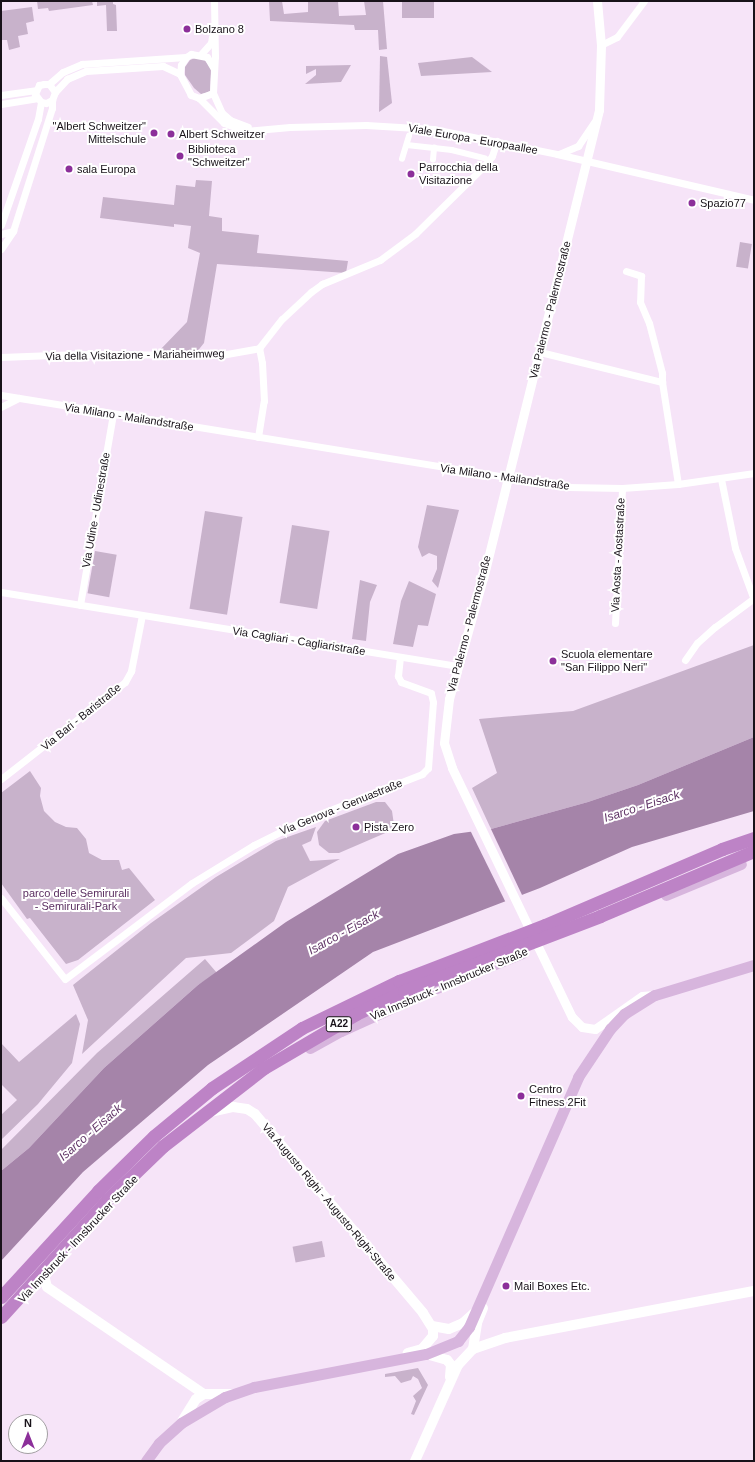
<!DOCTYPE html>
<meta charset="utf-8">
<style>
body{margin:0}
#map{position:relative;width:755px;height:1462px;overflow:hidden;background:#f6e4f8;font-family:Helvetica,sans-serif}
div>[style]{position:absolute}
[style*='--x']{left:calc(var(--x)*1px);top:calc(var(--y)*1px);width:calc(var(--w)*1px);rotate:calc(var(--a)*1deg)}
.green>*{inset:0;background:#c8b2cb;transform-origin:0 0}
.water>*{inset:0;background:#a584a9}
.pier>*{inset:0;background:#f6e4f8}
.pedestrian>*{height:5.5px;margin:-2.75px;padding:0 2.75px;transform-origin:2.75px;border-radius:2.75px;background:#fff}
.minor>*{height:7px;margin:-3.5px;padding:0 3.5px;transform-origin:3.5px;border-radius:3.5px;background:#fff}
.tertiary>*{height:9px;margin:-4.5px;padding:0 4.5px;transform-origin:4.5px;border-radius:4.5px;background:#fff}
.secondary>*{height:10px;margin:-5px;padding:0 5px;transform-origin:5px;border-radius:5px;background:#fff}
.primary>*{height:11px;margin:-5.5px;padding:0 5.5px;transform-origin:5.5px;border-radius:5.5px;background:#d7b5dd}
.motorway>*{height:13px;margin:-6.5px;padding:0 6.5px;transform-origin:6.5px;border-radius:6.5px;background:#bd83c6}
.dots>*{width:11px;height:11px;translate:-50% -50%;box-sizing:border-box;border:2px solid #fff;border-radius:50%}
span{translate:-50% -50%;white-space:nowrap;text-align:center;line-height:1.15;-webkit-text-stroke:4px #fff;paint-order:stroke}
.shield-label span{padding:1px 3px;background:#fff;border:1px solid;border-radius:3px;-webkit-text-stroke-width:0}
.shield-label{font-size:10px;color:#181219;font-weight:700}
.poi-label{font-size:11px;color:#181219}
.left{translate:0 -50%;text-align:left}
.right{translate:-100% -50%;text-align:right}
.street-label{font-size:11px;color:#181219}
.park-label{font-size:11px;color:#5b2f61}
.water-label{font-size:12px;color:#603466;font-style:italic}
.frame{position:absolute;inset:0;border:2px solid #181219;pointer-events:none}
.north{position:absolute;left:8px;top:1414px;width:40px;height:40px;box-sizing:border-box;background:#fff;border:1px solid #a3a0a3;border-radius:50%;rotate:0deg;font-size:11px;font-weight:700;line-height:16px;text-align:center;color:#181219}
.north::after{content:'';display:block;margin:auto;width:14px;height:18px;background:#8c2f9a;clip-path:polygon(50% 0,100% 100%,50% 72%,0 100%)}
</style>
<div id="map">
<div class="green">
<i style="clip-path:polygon(37px 1px,92px 1px,93px 5px,49px 11px,48px 8px,38px 9px)"></i>
<i style="clip-path:polygon(97px 1px,113px 1px,113px 4px,116px 5px,117px 31px,107px 31px,106px 5px,97px 6px)"></i>
<i style="clip-path:polygon(269px 1px,282px 1px,284px 14px,308px 12px,308px 1px,338px 1px,339px 16px,366px 15px,364px 1px,383px 1px,387px 49px,379px 50px,378px 30px,355px 30px,354px 25px,270px 21px)"></i>
<i style="left:402px;top:1px;width:32px;height:17px"></i>
<i style="clip-path:polygon(32px 7px,34px 21px,26px 23px,28px 34px,18px 36px,20px 47px,9px 50px,7px 40px,2px 40px,1px 11px)"></i>
<i style="clip-path:polygon(380px 56px,387px 57px,392px 103px,379px 112px)"></i>
<i style="clip-path:polygon(472px 57px,492px 72px,421px 76px,418px 63px)"></i>
<i style="clip-path:polygon(195px 58px,203px 58px,211px 68px,210px 91px,206px 93px,201px 94px,194px 88px,185px 75px,185px 67px,190px 60px)"></i>
<i style="clip-path:polygon(351px 65px,341px 82px,305px 84px,316px 75px,316px 69px,306px 74px,306px 66px)"></i>
<i style="clip-path:polygon(196px 180px,212px 181px,209px 216px,222px 218px,222px 231px,259px 235px,257px 253px,348px 261px,346px 273px,217px 264px,204px 343px,196px 353px,158px 352px,187px 322px,200px 253px,188px 248px,191px 226px,174px 224px,174px 227px,100px 218px,103px 197px,174px 205px,176px 185px,195px 187px)"></i>
<i style="left:740px;top:242px;width:12px;height:25px;rotate:9deg"></i>
<i style="clip-path:polygon(427px 505px,459px 510px,438px 588px,432px 581px,437px 569px,437px 556px,429px 553px,422px 557px,418px 547px)"></i>
<i style="left:205px;top:511px;width:38px;height:99px;rotate:9deg"></i>
<i style="left:292px;top:525px;width:38px;height:79px;rotate:9deg"></i>
<i style="left:95px;top:551px;width:22px;height:43px;rotate:10deg"></i>
<i style="clip-path:polygon(360px 580px,377px 585px,370px 602px,366px 641px,352px 639px)"></i>
<i style="clip-path:polygon(409px 581px,436px 594px,428px 626px,418px 625px,413px 647px,393px 644px,401px 601px)"></i>
<i style="clip-path:polygon(754px 645px,754px 737px,638px 785px,588px 802px,491px 829px,472px 788px,497px 773px,479px 719px,573px 711px)"></i>
<i style="clip-path:polygon(30px 771px,41px 788px,40px 796px,44px 811px,55px 822px,66px 827px,77px 828px,86px 839px,89px 853px,102px 860px,119px 860px,122px 870px,129px 868px,155px 900px,78px 960px,66px 964px,30px 918px,27px 919px,1px 883px,1px 793px)"></i>
<i style="clip-path:polygon(376px 802px,385px 802px,392px 811px,394px 825px,390px 831px,339px 853px,329px 853px,319px 845px,317px 832px,325px 821px)"></i>
<i style="clip-path:polygon(316px 827px,311px 841px,302px 845px,310px 861px,340px 859px,288px 887px,274px 921px,231px 953px,186px 958px,82px 1054px,88px 1020px,73px 985px,151px 923px,216px 877px,276px 841px)"></i>
<i style="clip-path:polygon(205px 959px,217px 973px,198px 985px,104px 1068px,29px 1148px,1px 1171px,1px 1150px,97px 1053px)"></i>
<i style="clip-path:polygon(76px 1014px,80px 1024px,72px 1063px,38px 1104px,1px 1140px,1px 1115px,17px 1100px,1px 1084px,1px 1043px,19px 1062px)"></i>
<i style="left:322px;top:1241px;width:16px;height:30px;rotate:79deg"></i>
<i style="clip-path:polygon(418px 1368px,428px 1385px,414px 1415px,411px 1414px,416px 1401px,413px 1396px,422px 1388px,418px 1379px,413px 1376px,411px 1380px,401px 1383px,395px 1376px,385px 1377px,385px 1374px)"></i>
</div>
<div class="water">
<i style="clip-path:polygon(754px 737px,754px 811px,632px 847px,540px 888px,373px 952px,208px 1065px,83px 1172px,1px 1261px,1px 1171px,29px 1148px,104px 1068px,198px 985px,286px 922px,398px 854px,454px 834px,491px 829px,588px 802px,638px 785px)"></i>
</div>
<div class="pier">
<i style="clip-path:polygon(490px 827px,523px 897px,506px 903px,470px 830px)"></i>
</div>
<div class="pedestrian">
<i style="--x:407;--y:145;--w:45;--a:6.3"></i>
<i style="--x:452;--y:150;--w:34;--a:14"></i>
<i style="--x:402;--y:159;--w:24;--a:-73"></i>
<i style="--x:433;--y:160;--w:12;--a:-85"></i>
</div>
<div class="minor">
<i style="--x:601;--y:45;--w:18;--a:-27"></i>
<i style="--x:617;--y:37;--w:45;--a:-53.1"></i>
<i style="--x:201;--y:54;--w:15;--a:-48"></i>
<i style="--x:211;--y:43;--w:6;--a:-81"></i>
<i style="--x:49;--y:84;--w:18;--a:-41"></i>
<i style="--x:63;--y:72;--w:21;--a:-23"></i>
<i style="--x:82;--y:64;--w:104;--a:-3.9"></i>
<i style="--x:55;--y:92;--w:10;--a:-127"></i>
<i style="--x:49;--y:84;--w:5;--a:180"></i>
<i style="--x:44;--y:84;--w:5;--a:169"></i>
<i style="--x:39;--y:85;--w:10;--a:114"></i>
<i style="--x:35;--y:94;--w:10;--a:53"></i>
<i style="--x:41;--y:102;--w:5;--a:11"></i>
<i style="--x:46;--y:103;--w:7;--a:-27"></i>
<i style="--x:52;--y:100;--w:9;--a:-69"></i>
<i style="--x:55;--y:92;--w:18;--a:-47"></i>
<i style="--x:67;--y:79;--w:21;--a:-23"></i>
<i style="--x:86;--y:71;--w:77;--a:-3.7"></i>
<i style="--x:163;--y:66;--w:19;--a:25"></i>
<i style="--x:213;--y:93;--w:15;--a:160"></i>
<i style="--x:199;--y:98;--w:9;--a:-159"></i>
<i style="--x:191;--y:95;--w:24;--a:-118"></i>
<i style="--x:180;--y:74;--w:9;--a:-84"></i>
<i style="--x:181;--y:65;--w:9;--a:-58"></i>
<i style="--x:186;--y:57;--w:6;--a:-31"></i>
<i style="--x:191;--y:54;--w:16;--a:11"></i>
<i style="--x:207;--y:57;--w:14;--a:60"></i>
<i style="--x:213;--y:93;--w:36;--a:-87"></i>
<i style="--x:215;--y:57;--w:56;--a:-91"></i>
<i style="--x:213;--y:93;--w:22;--a:66"></i>
<i style="--x:222;--y:113;--w:11;--a:41"></i>
<i style="--x:230;--y:120;--w:19;--a:21"></i>
<i style="--x:1;--y:95;--w:35;--a:-8"></i>
<i style="--x:199;--y:98;--w:35;--a:45"></i>
<i style="--x:224;--y:123;--w:23;--a:20"></i>
<i style="--x:246;--y:131;--w:44;--a:-5.2"></i>
<i style="--x:290;--y:127;--w:76;--a:-1.5"></i>
<i style="--x:366;--y:125;--w:67;--a:3.4"></i>
<i style="--x:433;--y:129;--w:126;--a:11.4"></i>
<i style="--x:557;--y:154;--w:202;--a:13.1"></i>
<i style="--x:1;--y:104;--w:36;--a:-9"></i>
<i style="--x:559;--y:154;--w:21;--a:-23"></i>
<i style="--x:578;--y:146;--w:29;--a:-56"></i>
<i style="--x:1;--y:225;--w:112;--a:-70.8"></i>
<i style="--x:38;--y:119;--w:17;--a:-80"></i>
<i style="--x:1;--y:234;--w:12;--a:-14"></i>
<i style="--x:1;--y:249;--w:22;--a:-56"></i>
<i style="--x:13;--y:231;--w:129;--a:-72.4"></i>
<i style="--x:52;--y:108;--w:8;--a:-90"></i>
<i style="--x:626;--y:271;--w:16;--a:18"></i>
<i style="--x:641;--y:276;--w:26;--a:92"></i>
<i style="--x:640;--y:302;--w:23;--a:67"></i>
<i style="--x:649;--y:323;--w:52;--a:75.4"></i>
<i style="--x:662;--y:373;--w:9;--a:90"></i>
<i style="--x:540;--y:352;--w:126;--a:13.8"></i>
<i style="--x:662;--y:382;--w:103;--a:81.1"></i>
<i style="--x:1;--y:357;--w:78;--a:-2.2"></i>
<i style="--x:79;--y:354;--w:142;--a:0.4"></i>
<i style="--x:221;--y:355;--w:39;--a:-10"></i>
<i style="--x:259;--y:348;--w:37;--a:-52"></i>
<i style="--x:282;--y:319;--w:40;--a:-43"></i>
<i style="--x:311;--y:292;--w:14;--a:-36"></i>
<i style="--x:322;--y:284;--w:63;--a:-22.5"></i>
<i style="--x:380;--y:260;--w:44;--a:-36.6"></i>
<i style="--x:415;--y:234;--w:98;--a:-44.6"></i>
<i style="--x:485;--y:165;--w:11;--a:-52"></i>
<i style="--x:492;--y:156;--w:16;--a:-72"></i>
<i style="--x:1;--y:395;--w:574;--a:9.22"></i>
<i style="--x:568;--y:487;--w:54;--a:1.1"></i>
<i style="--x:622;--y:488;--w:56;--a:-4.1"></i>
<i style="--x:678;--y:484;--w:77;--a:-8.2"></i>
<i style="--x:1;--y:407;--w:20;--a:-27"></i>
<i style="--x:258;--y:437;--w:36;--a:-81"></i>
<i style="--x:264;--y:401;--w:38;--a:-93"></i>
<i style="--x:262;--y:363;--w:15;--a:-101"></i>
<i style="--x:721;--y:479;--w:70;--a:78.5"></i>
<i style="--x:735;--y:548;--w:55;--a:69.9"></i>
<i style="--x:1;--y:592;--w:462;--a:9.2"></i>
<i style="--x:80;--y:605;--w:194;--a:-80.2"></i>
<i style="--x:615;--y:623;--w:135;--a:-87"></i>
<i style="--x:685;--y:660;--w:21;--a:-55"></i>
<i style="--x:697;--y:643;--w:24;--a:-42"></i>
<i style="--x:715;--y:627;--w:49;--a:-36.6"></i>
<i style="--x:1;--y:779;--w:157;--a:-38"></i>
<i style="--x:125;--y:682;--w:13;--a:-61"></i>
<i style="--x:131;--y:671;--w:57;--a:-78.9"></i>
<i style="--x:1;--y:898;--w:103;--a:51.7"></i>
<i style="--x:65;--y:979;--w:159;--a:-37.1"></i>
<i style="--x:192;--y:883;--w:73;--a:-31.5"></i>
<i style="--x:254;--y:845;--w:54;--a:-26.6"></i>
<i style="--x:302;--y:821;--w:129;--a:-21.4"></i>
<i style="--x:422;--y:774;--w:8;--a:-45"></i>
<i style="--x:428;--y:768;--w:66;--a:-85.7"></i>
<i style="--x:433;--y:702;--w:9;--a:-103"></i>
<i style="--x:431;--y:693;--w:32;--a:-160"></i>
<i style="--x:401;--y:682;--w:7;--a:-117"></i>
<i style="--x:398;--y:676;--w:19;--a:-84"></i>
</div>
<div class="tertiary">
<i style="--x:597;--y:1;--w:44;--a:84.8"></i>
<i style="--x:601;--y:45;--w:65;--a:91.8"></i>
<i style="--x:599;--y:110;--w:482;--a:103.9"></i>
<i style="--x:483;--y:578;--w:126;--a:105.7"></i>
<i style="--x:449;--y:699;--w:44;--a:96.5"></i>
<i style="--x:444;--y:743;--w:26;--a:72"></i>
<i style="--x:452;--y:768;--w:276;--a:64.3"></i>
<i style="--x:572;--y:1017;--w:14;--a:45"></i>
<i style="--x:582;--y:1027;--w:13;--a:9"></i>
<i style="--x:595;--y:1029;--w:57;--a:-35.1"></i>
<i style="--x:642;--y:996;--w:12;--a:-5"></i>
</div>
<div class="secondary">
<i style="--x:211;--y:1112;--w:23;--a:-13"></i>
<i style="--x:233;--y:1107;--w:14;--a:8"></i>
<i style="--x:247;--y:1109;--w:9;--a:32"></i>
<i style="--x:255;--y:1114;--w:260;--a:49.8"></i>
<i style="--x:423;--y:1313;--w:19;--a:58"></i>
<i style="--x:433;--y:1329;--w:7;--a:90"></i>
<i style="--x:433;--y:1336;--w:17;--a:130"></i>
<i style="--x:422;--y:1349;--w:15;--a:164"></i>
<i style="--x:44;--y:1275;--w:12;--a:76"></i>
<i style="--x:47;--y:1287;--w:190;--a:34.3"></i>
<i style="--x:204;--y:1394;--w:29;--a:0"></i>
<i style="--x:432;--y:1326;--w:17;--a:10"></i>
<i style="--x:449;--y:1329;--w:15;--a:-23"></i>
<i style="--x:463;--y:1323;--w:15;--a:-42"></i>
<i style="--x:473;--y:1349;--w:26;--a:-81"></i>
<i style="--x:477;--y:1323;--w:16;--a:-68"></i>
<i style="--x:426;--y:1354;--w:22;--a:16"></i>
<i style="--x:447;--y:1360;--w:6;--a:51"></i>
<i style="--x:451;--y:1365;--w:12;--a:95"></i>
<i style="--x:181;--y:1423;--w:28;--a:-58"></i>
<i style="--x:196;--y:1399;--w:9;--a:-32"></i>
<i style="--x:415;--y:1461;--w:105;--a:-65.9"></i>
<i style="--x:458;--y:1365;--w:22;--a:-47"></i>
<i style="--x:473;--y:1349;--w:34;--a:-19"></i>
<i style="--x:505;--y:1338;--w:253;--a:-10.7"></i>
</div>
<div class="primary">
<i style="--x:666;--y:895;--w:81;--a:-22.5"></i>
<i style="--x:310;--y:1048;--w:35;--a:-29"></i>
<i style="--x:341;--y:1031;--w:94;--a:-24.4"></i>
<i style="--x:427;--y:992;--w:103;--a:-22.3"></i>
<i style="--x:146;--y:1461;--w:22;--a:-54"></i>
<i style="--x:159;--y:1443;--w:30;--a:-42"></i>
<i style="--x:181;--y:1423;--w:51;--a:-30.6"></i>
<i style="--x:225;--y:1397;--w:31;--a:-19"></i>
<i style="--x:254;--y:1387;--w:175;--a:-10.9"></i>
<i style="--x:426;--y:1354;--w:35;--a:-22"></i>
<i style="--x:458;--y:1341;--w:18;--a:-52"></i>
<i style="--x:469;--y:1327;--w:273;--a:-66.4"></i>
<i style="--x:578;--y:1077;--w:58;--a:-56.3"></i>
<i style="--x:610;--y:1029;--w:21;--a:-47"></i>
<i style="--x:624;--y:1014;--w:36;--a:-32"></i>
<i style="--x:655;--y:995;--w:103;--a:-16.9"></i>
</div>
<div class="motorway">
<i style="--x:1;--y:1297;--w:144;--a:-47.5"></i>
<i style="--x:98;--y:1191;--w:78;--a:-44.5"></i>
<i style="--x:154;--y:1136;--w:75;--a:-39.6"></i>
<i style="--x:212;--y:1088;--w:108;--a:-33.7"></i>
<i style="--x:302;--y:1028;--w:108;--a:-25.9"></i>
<i style="--x:399;--y:981;--w:156;--a:-21"></i>
<i style="--x:545;--y:925;--w:193;--a:-23.2"></i>
<i style="--x:722;--y:849;--w:34;--a:-19"></i>
<i style="--x:1;--y:1317;--w:159;--a:-47.8"></i>
<i style="--x:108;--y:1199;--w:76;--a:-43.9"></i>
<i style="--x:163;--y:1146;--w:128;--a:-37.7"></i>
<i style="--x:264;--y:1068;--w:107;--a:-30.4"></i>
<i style="--x:356;--y:1014;--w:53;--a:-25.6"></i>
<i style="--x:404;--y:991;--w:210;--a:-20.9"></i>
<i style="--x:600;--y:916;--w:167;--a:-22.9"></i>
</div>
<div class="dots">
<i style="left:187px;top:29px;background:#8c2f9a"></i>
<i style="left:154px;top:133px;background:#8c2f9a"></i>
<i style="left:171px;top:134px;background:#8c2f9a"></i>
<i style="left:180px;top:156px;background:#8c2f9a"></i>
<i style="left:69px;top:169px;background:#8c2f9a"></i>
<i style="left:411px;top:174px;background:#8c2f9a"></i>
<i style="left:692px;top:203px;background:#8c2f9a"></i>
<i style="left:553px;top:661px;background:#8c2f9a"></i>
<i style="left:356px;top:827px;background:#8c2f9a"></i>
<i style="left:521px;top:1096px;background:#8c2f9a"></i>
<i style="left:506px;top:1286px;background:#8c2f9a"></i>
</div>
<div class="shield-label">
<span style="left:339px;top:1024px">A22</span>
</div>
<div class="poi-label">
<span class="left" style="left:195px;top:29px">Bolzano 8</span>
<span class="right" style="left:146px;top:133px">"Albert Schweitzer"<br>Mittelschule</span>
<span class="left" style="left:179px;top:134px">Albert Schweitzer</span>
<span class="left" style="left:188px;top:156px">Biblioteca<br>"Schweitzer"</span>
<span class="left" style="left:419px;top:174px">Parrocchia della<br>Visitazione</span>
<span class="left" style="left:77px;top:169px">sala Europa</span>
<span class="left" style="left:700px;top:203px">Spazio77</span>
<span class="left" style="left:561px;top:661px">Scuola elementare<br>"San Filippo Neri"</span>
<span class="left" style="left:364px;top:827px">Pista Zero</span>
<span class="left" style="left:529px;top:1096px">Centro<br>Fitness 2Fit</span>
<span class="left" style="left:514px;top:1286px">Mail Boxes Etc.</span>
</div>
<div class="street-label">
<span style="left:473px;top:139px;rotate:10deg">Viale Europa - Europaallee</span>
<span style="left:550px;top:310px;rotate:-76deg">Via Palermo - Palermostraße</span>
<span style="left:135px;top:355px;rotate:-1deg">Via della Visitazione - Mariaheimweg</span>
<span style="left:129px;top:417px;rotate:9deg">Via Milano - Mailandstraße</span>
<span style="left:505px;top:477px;rotate:8deg">Via Milano - Mailandstraße</span>
<span style="left:96px;top:510px;rotate:-80deg">Via Udine - Udinestraße</span>
<span style="left:618px;top:555px;rotate:-87deg">Via Aosta - Aostastraße</span>
<span style="left:469px;top:624px;rotate:-75deg">Via Palermo - Palermostraße</span>
<span style="left:299px;top:641px;rotate:9deg">Via Cagliari - Cagliaristraße</span>
<span style="left:81px;top:717px;rotate:-39deg">Via Bari - Baristraße</span>
<span style="left:341px;top:807px;rotate:-22deg">Via Genova - Genuastraße</span>
<span style="left:449px;top:984px;rotate:-23deg">Via Innsbruck - Innsbrucker Straße</span>
<span style="left:329px;top:1202px;rotate:50deg">Via Augusto Righi - Augusto-Righi-Straße</span>
<span style="left:78px;top:1239px;rotate:-47deg">Via Innsbruck - Innsbrucker Straße</span>
</div>
<div class="park-label">
<span style="left:76px;top:900px">parco delle Semirurali<br>- Semirurali-Park</span>
</div>
<div class="water-label">
<span style="left:642px;top:807px;rotate:-18deg">Isarco - Eisack</span>
<span style="left:344px;top:933px;rotate:-29deg">Isarco - Eisack</span>
<span style="left:91px;top:1133px;rotate:-41deg">Isarco - Eisack</span>
</div>
<div class="frame"></div>
<div class="north">N</div>
</div>
